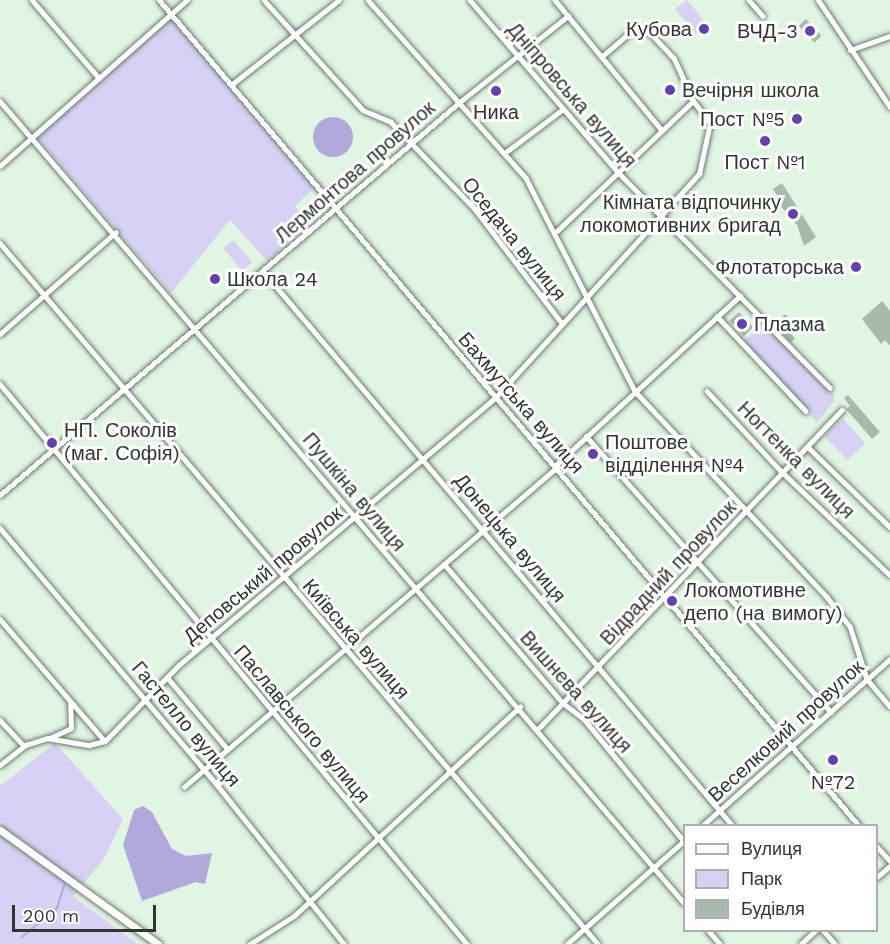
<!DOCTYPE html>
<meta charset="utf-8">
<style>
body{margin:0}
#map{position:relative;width:890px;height:944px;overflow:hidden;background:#e0f6e3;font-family:"Work Sans",sans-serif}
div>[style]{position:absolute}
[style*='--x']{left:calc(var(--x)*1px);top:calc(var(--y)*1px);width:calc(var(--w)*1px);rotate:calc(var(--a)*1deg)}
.green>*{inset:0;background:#d7d2f4;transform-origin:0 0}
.water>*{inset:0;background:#b1a9db}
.round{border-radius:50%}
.stream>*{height:1.5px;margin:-0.75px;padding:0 0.75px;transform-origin:0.75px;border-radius:0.75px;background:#b1a9db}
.building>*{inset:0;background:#a6bba9;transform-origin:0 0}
.roads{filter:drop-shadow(0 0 2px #6a7d6d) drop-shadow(0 0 2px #6a7d6d)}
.minor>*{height:4.5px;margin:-2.25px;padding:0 2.25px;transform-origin:2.25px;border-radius:2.25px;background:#fff}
.tertiary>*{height:5px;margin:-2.5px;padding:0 2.5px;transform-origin:2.5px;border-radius:2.5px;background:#fff}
.primary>*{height:7px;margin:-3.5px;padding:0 3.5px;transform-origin:3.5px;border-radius:3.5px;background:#fff}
.dots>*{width:16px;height:16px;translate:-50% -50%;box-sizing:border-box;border:3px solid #fff;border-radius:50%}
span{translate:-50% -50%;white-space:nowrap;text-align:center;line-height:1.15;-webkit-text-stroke:6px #fff;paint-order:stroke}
.poi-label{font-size:20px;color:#2f3730}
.right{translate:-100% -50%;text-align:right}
.left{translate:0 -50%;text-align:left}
.street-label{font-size:20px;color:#2f3730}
.legend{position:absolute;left:683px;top:824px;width:195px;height:108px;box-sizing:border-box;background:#fff;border:2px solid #acafac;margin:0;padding:8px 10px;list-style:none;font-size:18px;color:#2f3730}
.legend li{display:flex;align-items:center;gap:12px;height:30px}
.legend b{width:30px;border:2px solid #acafac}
.scale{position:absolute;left:12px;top:905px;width:144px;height:27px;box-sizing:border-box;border:3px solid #2f3730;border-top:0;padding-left:8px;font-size:18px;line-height:21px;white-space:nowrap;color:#2f3730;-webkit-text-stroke:4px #fff;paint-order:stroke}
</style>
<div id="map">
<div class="green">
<i style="clip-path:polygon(687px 0,705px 22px,696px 34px,675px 9px)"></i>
<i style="clip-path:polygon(171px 19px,317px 185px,295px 206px,310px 224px,267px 261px,230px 220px,171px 293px,36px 136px)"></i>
<i style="left:233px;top:240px;width:29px;height:13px;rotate:49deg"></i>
<i style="clip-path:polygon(764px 322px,834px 393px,834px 402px,817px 422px,744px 341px)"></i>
<i style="left:843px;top:419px;width:33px;height:25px;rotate:47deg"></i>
<i style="clip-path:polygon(55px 743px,123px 819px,104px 859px,73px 896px,137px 944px,0 944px,0 786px)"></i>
</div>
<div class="water">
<i class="round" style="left:313px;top:117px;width:40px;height:40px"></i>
<i style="clip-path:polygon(143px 806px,152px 812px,172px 849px,186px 856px,212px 853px,205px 884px,196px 882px,142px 901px,123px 845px,134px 810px)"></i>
</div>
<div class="stream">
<i style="--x:22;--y:937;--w:45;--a:-39.6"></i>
<i style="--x:57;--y:908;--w:25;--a:-72"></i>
</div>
<div class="building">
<i style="left:806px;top:19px;width:23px;height:10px;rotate:47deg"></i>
<i style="clip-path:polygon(782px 183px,816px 237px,804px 246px,797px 225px,780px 205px,772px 209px,767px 201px,777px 195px,773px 189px)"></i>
<i style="clip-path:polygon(882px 301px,890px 311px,890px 346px,885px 340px,881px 344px,862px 319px)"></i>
<i style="left:739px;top:312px;width:21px;height:13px;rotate:47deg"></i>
<i style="clip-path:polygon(785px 314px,791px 320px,784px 327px,795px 338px,791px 342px,774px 325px)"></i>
<i style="clip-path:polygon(848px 395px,880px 432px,872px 439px,846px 409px,850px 406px,844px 398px)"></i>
</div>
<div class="roads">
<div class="minor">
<i style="--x:32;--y:0;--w:103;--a:49.3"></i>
<i style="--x:264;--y:0;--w:148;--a:48"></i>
<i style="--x:363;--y:110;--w:30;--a:23"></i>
<i style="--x:391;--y:122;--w:121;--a:46"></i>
<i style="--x:475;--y:209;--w:143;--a:52.7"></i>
<i style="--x:368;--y:0;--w:238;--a:48.4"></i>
<i style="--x:526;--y:178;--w:239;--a:62.9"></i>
<i style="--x:635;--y:391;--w:282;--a:47"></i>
<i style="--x:827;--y:597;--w:37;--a:52"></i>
<i style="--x:850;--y:626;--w:56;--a:72.2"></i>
<i style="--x:867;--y:679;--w:35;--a:50"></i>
<i style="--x:470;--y:0;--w:228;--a:49.3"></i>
<i style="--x:619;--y:173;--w:301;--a:45.5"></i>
<i style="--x:555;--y:0;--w:166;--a:50.6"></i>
<i style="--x:749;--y:0;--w:21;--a:49"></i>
<i style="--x:850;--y:50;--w:42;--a:-19.3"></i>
<i style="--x:231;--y:85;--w:137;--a:-38.2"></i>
<i style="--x:0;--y:101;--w:1054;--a:49.54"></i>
<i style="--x:506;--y:152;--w:71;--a:-37"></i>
<i style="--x:0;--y:166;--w:250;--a:-41.6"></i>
<i style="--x:557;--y:231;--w:188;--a:-43.7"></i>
<i style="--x:0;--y:243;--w:921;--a:49.53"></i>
<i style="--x:263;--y:271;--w:727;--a:49.74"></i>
<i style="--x:717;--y:316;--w:130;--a:46.9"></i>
<i style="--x:0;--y:334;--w:154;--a:-41.3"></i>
<i style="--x:0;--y:384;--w:729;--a:50.17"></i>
<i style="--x:707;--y:391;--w:108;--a:47.3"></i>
<i style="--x:780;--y:470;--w:152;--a:43.7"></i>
<i style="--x:586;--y:436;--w:369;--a:48.4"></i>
<i style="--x:808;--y:447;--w:115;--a:44.3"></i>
<i style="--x:556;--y:465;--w:250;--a:-42.6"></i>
<i style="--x:0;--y:495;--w:606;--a:-40.52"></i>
<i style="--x:461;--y:101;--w:137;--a:-38.5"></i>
<i style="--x:0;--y:528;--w:338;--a:49.8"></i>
<i style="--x:218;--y:786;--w:202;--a:51.4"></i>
<i style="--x:445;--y:565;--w:182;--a:49.5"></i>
<i style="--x:563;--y:703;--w:26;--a:37"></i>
<i style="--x:584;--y:719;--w:158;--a:50.7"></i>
<i style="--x:0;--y:619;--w:161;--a:49.3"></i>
<i style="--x:167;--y:677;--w:92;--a:49.9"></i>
<i style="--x:0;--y:720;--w:35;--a:47"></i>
<i style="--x:539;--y:728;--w:439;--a:-46.4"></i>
<i style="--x:50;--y:738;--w:23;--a:-25"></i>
<i style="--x:71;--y:728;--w:25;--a:-92"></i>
<i style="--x:0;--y:765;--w:33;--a:-38"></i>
<i style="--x:26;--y:745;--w:22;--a:-18"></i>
<i style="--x:47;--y:738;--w:43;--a:9.5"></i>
<i style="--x:89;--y:745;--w:16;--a:-14"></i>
<i style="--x:105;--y:741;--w:106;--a:-45.8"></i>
<i style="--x:179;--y:665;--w:415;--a:-40.2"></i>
<i style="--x:496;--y:397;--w:302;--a:-47.7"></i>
<i style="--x:699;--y:174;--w:52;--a:-77.8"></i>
<i style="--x:710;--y:123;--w:28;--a:-128"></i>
<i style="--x:693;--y:101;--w:46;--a:-114.3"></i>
<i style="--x:674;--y:59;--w:34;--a:-133"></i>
<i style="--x:651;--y:34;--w:16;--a:-153"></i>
<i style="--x:637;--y:27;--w:46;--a:139.4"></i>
<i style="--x:184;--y:787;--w:492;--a:-40.6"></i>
<i style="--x:702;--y:826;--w:251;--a:-41.6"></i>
<i style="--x:876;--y:878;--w:18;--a:-41"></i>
<i style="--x:708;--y:930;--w:18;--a:49"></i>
<i style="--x:823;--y:930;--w:18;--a:49"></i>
<i style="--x:250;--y:944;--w:52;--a:-32.5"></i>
<i style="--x:294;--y:916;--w:308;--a:-42.8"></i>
<i style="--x:567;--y:944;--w:156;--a:-41.4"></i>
<i style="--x:801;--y:944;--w:21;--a:-43"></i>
</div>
<div class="tertiary">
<i style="--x:159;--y:0;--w:1083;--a:49.72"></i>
<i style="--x:818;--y:0;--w:129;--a:56.1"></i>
<i style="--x:876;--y:846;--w:21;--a:47"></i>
</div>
<div class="primary">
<i style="--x:0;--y:830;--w:195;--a:35.8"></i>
</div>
</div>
<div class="dots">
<i style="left:704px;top:29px;background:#6440b8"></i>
<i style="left:810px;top:31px;background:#6440b8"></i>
<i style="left:670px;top:90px;background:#6440b8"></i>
<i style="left:496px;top:91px;background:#6440b8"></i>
<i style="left:797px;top:119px;background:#6440b8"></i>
<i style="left:765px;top:141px;background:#6440b8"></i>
<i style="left:793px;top:214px;background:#6440b8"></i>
<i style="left:856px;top:267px;background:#6440b8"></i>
<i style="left:215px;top:279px;background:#6440b8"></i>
<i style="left:742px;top:324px;background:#6440b8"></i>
<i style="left:52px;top:443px;background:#6440b8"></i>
<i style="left:593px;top:454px;background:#6440b8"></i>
<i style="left:672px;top:601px;background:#6440b8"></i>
<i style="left:833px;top:760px;background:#6440b8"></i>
</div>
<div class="poi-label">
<span class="right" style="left:692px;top:29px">Кубова</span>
<span class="right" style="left:798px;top:31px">ВЧД-3</span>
<span class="left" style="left:682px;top:90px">Вечірня школа</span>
<span style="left:496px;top:112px">Ника</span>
<span class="right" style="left:785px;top:119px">Пост №5</span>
<span style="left:765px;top:162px">Пост №1</span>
<span class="right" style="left:781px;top:214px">Кімната відпочинку<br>локомотивних бригад</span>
<span class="right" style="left:844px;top:267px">Флотаторська</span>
<span class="left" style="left:227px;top:279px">Школа 24</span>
<span class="left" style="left:754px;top:324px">Плазма</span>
<span class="left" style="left:64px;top:442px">НП. Соколів<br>(маг. Софія)</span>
<span class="left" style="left:605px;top:454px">Поштове<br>відділення №4</span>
<span class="left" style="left:684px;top:602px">Локомотивне<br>депо (на вимогу)</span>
<span style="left:833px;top:782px">№72</span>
</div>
<div class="street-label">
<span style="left:572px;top:95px;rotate:49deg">Дніпровська вулиця</span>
<span style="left:355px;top:172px;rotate:-41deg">Лермонтова провулок</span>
<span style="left:514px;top:239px;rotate:51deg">Оседача вулиця</span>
<span style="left:521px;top:403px;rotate:49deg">Бахмутська вулиця</span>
<span style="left:796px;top:460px;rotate:45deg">Ногтенка вулиця</span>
<span style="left:354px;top:492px;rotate:50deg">Пушкіна вулиця</span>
<span style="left:510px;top:538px;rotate:50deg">Донецька вулиця</span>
<span style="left:668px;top:573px;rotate:-47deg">Відрадний провулок</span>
<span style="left:263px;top:575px;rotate:-40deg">Деповський провулок</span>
<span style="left:356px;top:639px;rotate:49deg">Київська вулиця</span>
<span style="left:576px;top:692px;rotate:48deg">Вишнева вулиця</span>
<span style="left:186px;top:724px;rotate:50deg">Гастелло вулиця</span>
<span style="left:302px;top:724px;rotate:50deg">Паславського вулиця</span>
<span style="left:786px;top:731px;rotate:-42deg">Веселковий провулок</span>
</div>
<ul class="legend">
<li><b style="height:8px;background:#fff"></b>Вулиця</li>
<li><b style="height:16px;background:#d7d2f4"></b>Парк</li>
<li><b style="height:16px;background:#a6bba9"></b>Будівля</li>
</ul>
<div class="scale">200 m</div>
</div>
